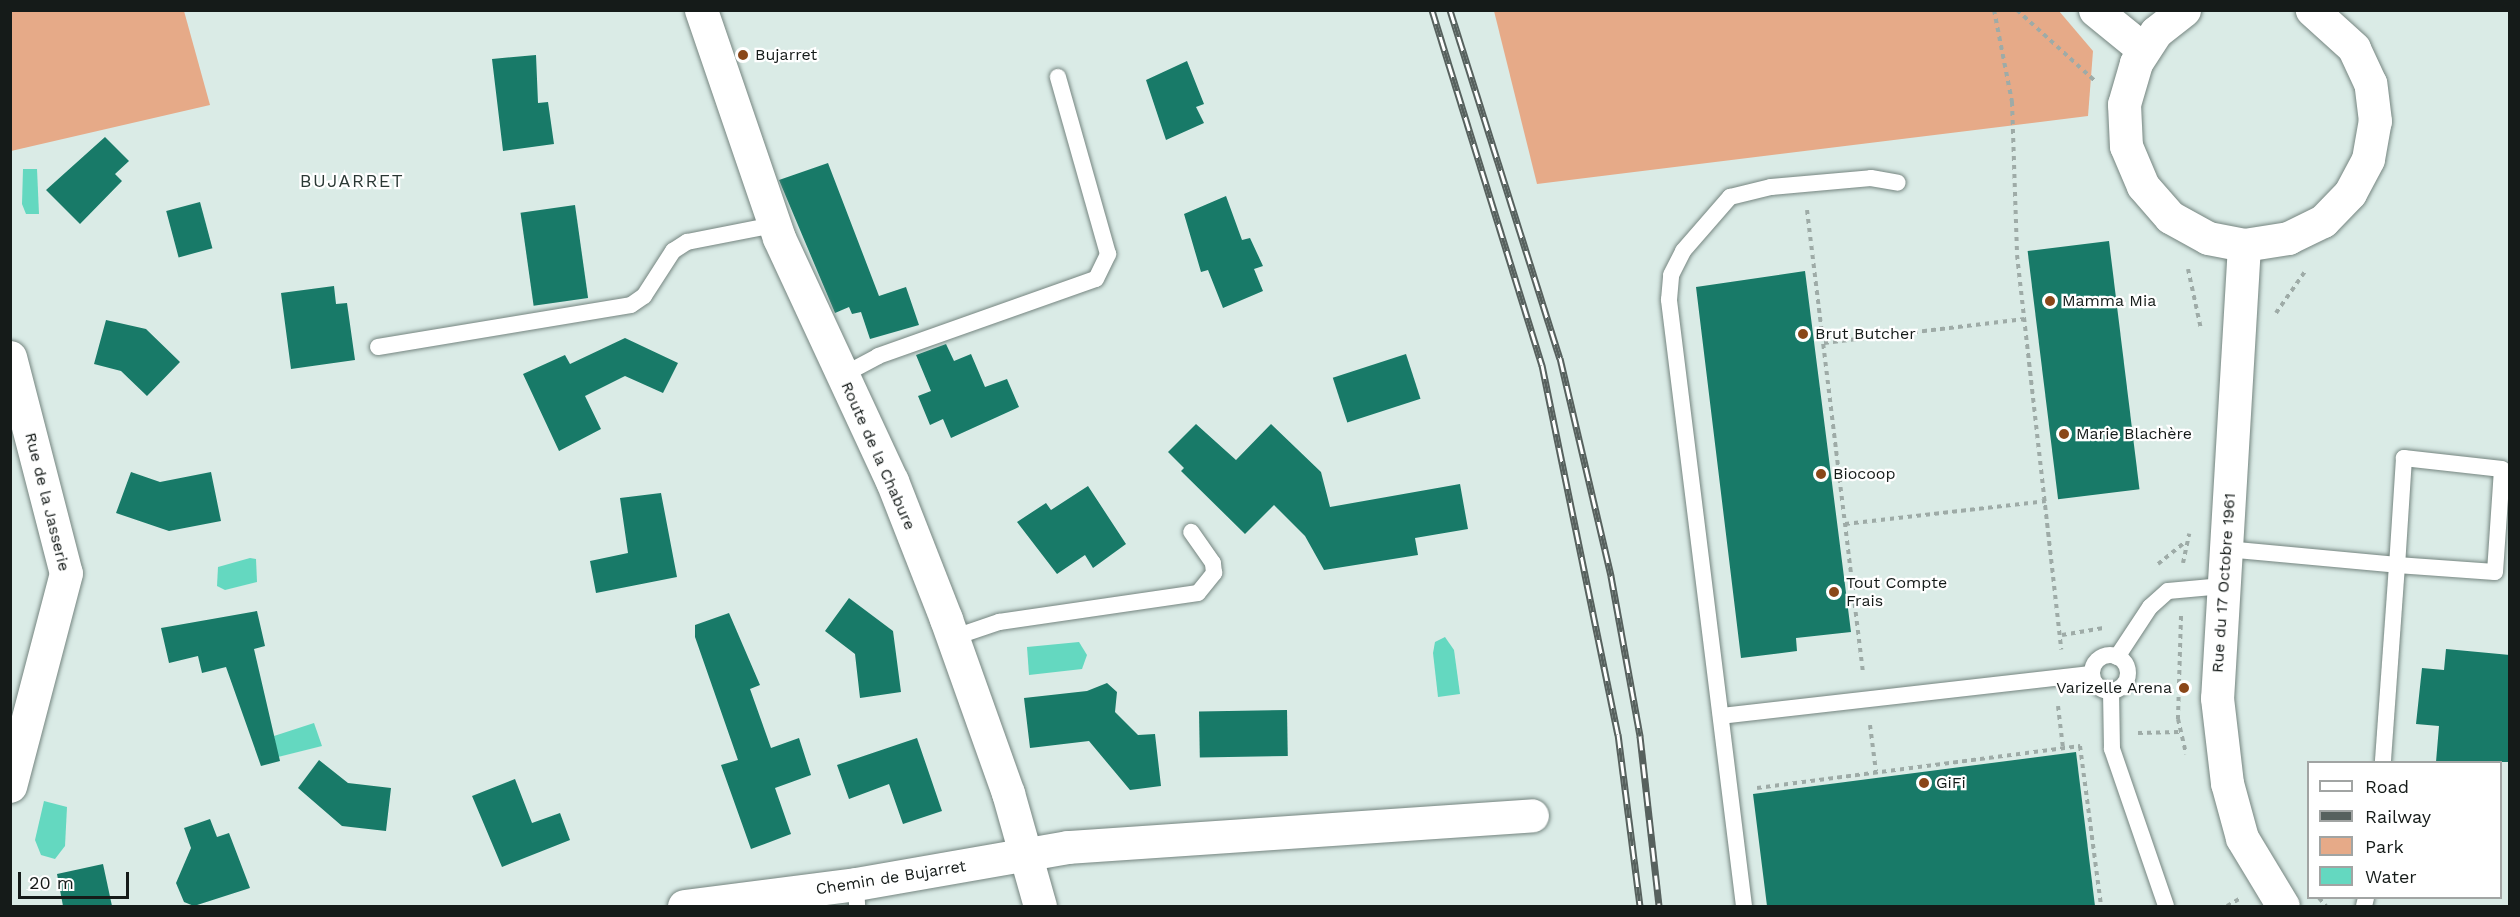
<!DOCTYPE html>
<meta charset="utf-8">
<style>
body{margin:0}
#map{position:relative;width:2520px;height:917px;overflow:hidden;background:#daebe6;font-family:"Work Sans",sans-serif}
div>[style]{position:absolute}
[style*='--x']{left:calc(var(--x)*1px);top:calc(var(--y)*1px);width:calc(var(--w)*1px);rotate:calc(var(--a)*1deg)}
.green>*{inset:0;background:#e6aa88}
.water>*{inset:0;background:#64d8c0}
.building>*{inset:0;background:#187a68;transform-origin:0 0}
.path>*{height:4px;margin-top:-2px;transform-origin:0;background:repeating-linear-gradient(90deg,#9eaba7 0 4.5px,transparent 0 9px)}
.roads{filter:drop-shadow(0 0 2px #758580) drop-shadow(0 0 2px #758580)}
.service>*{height:16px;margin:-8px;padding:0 8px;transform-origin:8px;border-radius:8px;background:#fff}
.service>.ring{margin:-8px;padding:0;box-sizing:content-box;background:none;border:16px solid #fff;border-radius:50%}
.minor>*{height:33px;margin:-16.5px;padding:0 16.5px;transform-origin:16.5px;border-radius:16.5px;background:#fff}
.secondary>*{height:33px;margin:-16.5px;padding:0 16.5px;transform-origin:16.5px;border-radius:16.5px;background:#fff}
.rail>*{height:7px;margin-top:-3.5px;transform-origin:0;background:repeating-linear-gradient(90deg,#fff 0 14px,#57615e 0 28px);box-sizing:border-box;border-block:2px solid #57615e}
.dots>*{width:16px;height:16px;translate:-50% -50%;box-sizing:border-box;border:3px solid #fff;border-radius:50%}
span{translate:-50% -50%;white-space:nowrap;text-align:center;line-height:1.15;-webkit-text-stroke:4.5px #fff;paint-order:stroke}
.poi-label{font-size:16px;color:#151b19}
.left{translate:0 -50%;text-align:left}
.right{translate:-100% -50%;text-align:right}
.street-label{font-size:16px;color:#151b19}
.neighbourhood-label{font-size:18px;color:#2a3834;letter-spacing:1.5px}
.frame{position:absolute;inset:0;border:12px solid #151b19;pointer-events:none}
.legend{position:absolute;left:2307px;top:761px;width:195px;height:138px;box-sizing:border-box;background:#fff;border:2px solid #a1a4a3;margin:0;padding:8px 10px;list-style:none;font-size:18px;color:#151b19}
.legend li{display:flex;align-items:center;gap:12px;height:30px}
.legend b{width:30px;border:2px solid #a1a4a3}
.scale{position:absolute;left:18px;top:872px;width:111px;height:27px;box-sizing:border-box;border:3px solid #151b19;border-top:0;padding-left:8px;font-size:18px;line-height:21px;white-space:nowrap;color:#151b19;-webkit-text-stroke:4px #fff;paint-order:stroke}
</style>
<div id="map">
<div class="green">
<i style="clip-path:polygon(10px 11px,184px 11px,210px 105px,11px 151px)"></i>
<i style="clip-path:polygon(1494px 11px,2059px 11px,2093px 51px,2088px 116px,1537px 184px)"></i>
</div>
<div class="water">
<i style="clip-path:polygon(23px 169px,37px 169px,39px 214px,26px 214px,22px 204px)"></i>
<i style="clip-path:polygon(250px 558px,256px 559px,257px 582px,225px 590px,217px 586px,218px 567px)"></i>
<i style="clip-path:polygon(1445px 637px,1454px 650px,1460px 694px,1438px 697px,1433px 653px,1435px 642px)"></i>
<i style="clip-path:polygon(1079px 642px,1087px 655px,1082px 669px,1029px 675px,1027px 647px)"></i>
<i style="clip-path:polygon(314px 723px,322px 746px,278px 757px,274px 736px)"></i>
<i style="clip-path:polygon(44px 801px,67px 807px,65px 846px,55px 859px,41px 855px,35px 840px)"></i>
</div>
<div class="building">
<i style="clip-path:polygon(536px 55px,538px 103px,548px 102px,554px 144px,503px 151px,492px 59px)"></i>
<i style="clip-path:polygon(1187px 61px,1204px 104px,1196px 107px,1204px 123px,1166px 140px,1146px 80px)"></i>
<i style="clip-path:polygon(105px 137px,129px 161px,115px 174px,122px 181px,80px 224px,46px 190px)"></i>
<i style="clip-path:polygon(828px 163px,879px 296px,906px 287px,919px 325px,870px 339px,861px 312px,852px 314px,849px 307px,835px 313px,779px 180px)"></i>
<i style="clip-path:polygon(1226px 196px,1242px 240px,1250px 238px,1263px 266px,1254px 269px,1263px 291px,1223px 308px,1208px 270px,1201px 272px,1184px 214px)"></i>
<i style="left:200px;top:202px;width:48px;height:35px;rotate:75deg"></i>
<i style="left:575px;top:205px;width:94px;height:55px;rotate:82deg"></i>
<i style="left:2109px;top:241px;width:250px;height:82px;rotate:83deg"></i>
<i style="clip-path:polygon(1805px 271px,1851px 632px,1796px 638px,1797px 651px,1741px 658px,1696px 287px)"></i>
<i style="clip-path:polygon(334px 286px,336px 304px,347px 303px,355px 360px,291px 369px,281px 293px)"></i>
<i style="clip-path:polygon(106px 320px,146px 329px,180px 362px,147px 396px,121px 371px,94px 364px)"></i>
<i style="clip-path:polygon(625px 338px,678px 363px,663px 393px,625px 376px,585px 396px,601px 429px,559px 451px,523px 374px,565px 355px,570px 364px)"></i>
<i style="clip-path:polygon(946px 344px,954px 361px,971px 354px,985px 387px,1007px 379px,1019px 407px,951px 438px,943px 419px,930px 425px,918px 396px,931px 391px,916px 355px)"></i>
<i style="left:1406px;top:354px;width:47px;height:77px;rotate:72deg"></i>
<i style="clip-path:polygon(1196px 424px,1236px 460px,1271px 424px,1321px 472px,1330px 507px,1460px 484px,1468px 529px,1415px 538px,1418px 555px,1324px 570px,1305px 536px,1274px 505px,1245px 534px,1181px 471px,1184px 468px,1168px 452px)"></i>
<i style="clip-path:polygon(131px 472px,160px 482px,211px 472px,221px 521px,169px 531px,116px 513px)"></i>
<i style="clip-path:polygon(1088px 486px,1126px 544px,1093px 568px,1085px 555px,1057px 574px,1017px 522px,1046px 503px,1051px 510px)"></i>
<i style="clip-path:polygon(661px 493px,677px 577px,596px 593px,590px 561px,628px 553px,620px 498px)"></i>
<i style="clip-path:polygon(849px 598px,893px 631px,901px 692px,860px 698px,855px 654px,825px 631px)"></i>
<i style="clip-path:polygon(257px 611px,265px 646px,254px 649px,280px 761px,261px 766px,226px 667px,202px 673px,198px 656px,169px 663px,161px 628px)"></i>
<i style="clip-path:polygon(729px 613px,760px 685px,750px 689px,771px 748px,799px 738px,811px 775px,775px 788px,791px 834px,751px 849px,721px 765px,738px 760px,695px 637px,695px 625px)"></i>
<i style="clip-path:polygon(2446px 649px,2510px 655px,2510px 762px,2436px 762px,2439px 726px,2416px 724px,2422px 668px,2444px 670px)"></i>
<i style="clip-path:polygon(1107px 683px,1117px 692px,1115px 712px,1138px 735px,1155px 734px,1161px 786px,1130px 790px,1089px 741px,1030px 748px,1024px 698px,1087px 691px)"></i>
<i style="left:1287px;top:710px;width:46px;height:88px;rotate:89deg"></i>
<i style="clip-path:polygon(917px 738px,942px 811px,903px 824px,889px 784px,849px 799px,837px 765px)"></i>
<i style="clip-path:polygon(2076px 752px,2095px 906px,1767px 906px,1753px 794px)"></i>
<i style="clip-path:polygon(319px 760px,348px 783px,391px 788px,386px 831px,342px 826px,298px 788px)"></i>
<i style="clip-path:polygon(515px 779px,532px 823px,560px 813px,570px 840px,502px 867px,472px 796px)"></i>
<i style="clip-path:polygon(210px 819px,217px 837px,229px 833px,250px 888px,194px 906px,184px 902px,176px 883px,191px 848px,184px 828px)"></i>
<i style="clip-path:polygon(103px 864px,112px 906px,63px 906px,57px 874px)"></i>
</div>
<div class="path">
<i style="--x:1994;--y:10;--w:94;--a:78.9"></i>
<i style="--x:2012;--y:102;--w:153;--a:88.1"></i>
<i style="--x:2017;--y:255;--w:397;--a:83.6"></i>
<i style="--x:2017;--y:10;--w:104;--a:42.3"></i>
<i style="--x:1807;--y:210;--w:466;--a:83.1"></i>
<i style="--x:2188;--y:269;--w:61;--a:77.8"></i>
<i style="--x:2276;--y:313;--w:52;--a:-55.1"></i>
<i style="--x:1824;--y:343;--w:202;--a:-6.8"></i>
<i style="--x:1845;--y:524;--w:202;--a:-6.5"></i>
<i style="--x:2183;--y:563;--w:30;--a:-78"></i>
<i style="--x:2158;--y:564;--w:32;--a:-39"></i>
<i style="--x:2181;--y:616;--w:103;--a:91.7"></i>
<i style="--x:2178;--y:719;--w:36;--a:77"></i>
<i style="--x:2062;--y:635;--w:42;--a:-9.7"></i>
<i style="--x:2058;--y:706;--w:42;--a:83.2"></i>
<i style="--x:1870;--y:725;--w:47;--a:82.7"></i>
<i style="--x:2138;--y:733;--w:41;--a:-1.4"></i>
<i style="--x:1757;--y:788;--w:326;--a:-7.4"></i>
<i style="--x:2080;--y:746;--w:161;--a:82.5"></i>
<i style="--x:2319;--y:898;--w:11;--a:49"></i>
<i style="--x:2227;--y:906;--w:14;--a:-30"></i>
</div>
<div class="roads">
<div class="service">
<i style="--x:378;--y:347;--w:256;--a:-9.4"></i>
<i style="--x:631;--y:305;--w:16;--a:-35"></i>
<i style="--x:644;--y:296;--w:54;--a:-57.2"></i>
<i style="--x:673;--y:251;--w:17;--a:-33"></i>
<i style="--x:687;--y:242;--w:89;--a:-11.1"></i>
<i style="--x:843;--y:375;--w:40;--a:-28"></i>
<i style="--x:878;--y:356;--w:231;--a:-19.5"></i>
<i style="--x:1096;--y:279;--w:28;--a:-64"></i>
<i style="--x:1108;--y:254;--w:184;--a:-105.8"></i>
<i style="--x:2226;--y:549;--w:172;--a:5.3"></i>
<i style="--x:2397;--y:565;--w:98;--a:4.1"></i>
<i style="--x:2495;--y:572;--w:103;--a:-86.1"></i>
<i style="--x:2502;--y:469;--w:99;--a:-173.6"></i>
<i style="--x:2404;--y:458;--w:107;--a:93.7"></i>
<i style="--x:2397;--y:565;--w:197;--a:94.1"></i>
<i style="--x:952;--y:638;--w:50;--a:-18.8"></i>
<i style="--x:999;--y:622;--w:201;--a:-8.3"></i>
<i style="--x:1198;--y:593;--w:26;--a:-51"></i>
<i style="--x:1214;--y:573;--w:10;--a:-96"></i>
<i style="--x:1213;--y:563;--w:38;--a:-125"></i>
<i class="ring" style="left:2092px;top:655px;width:20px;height:20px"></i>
<i style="--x:2117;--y:657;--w:60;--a:-56.6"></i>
<i style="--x:2150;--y:607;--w:24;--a:-42"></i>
<i style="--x:2168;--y:591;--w:55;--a:-5.2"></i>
<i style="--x:2111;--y:691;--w:58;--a:89"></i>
<i style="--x:2112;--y:749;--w:166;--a:71"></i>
<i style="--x:1721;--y:716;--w:373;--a:-6.5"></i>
<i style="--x:856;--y:884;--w:22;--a:87"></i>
<i style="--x:1744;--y:906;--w:611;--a:-97.06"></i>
<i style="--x:1669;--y:300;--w:25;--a:-85"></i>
<i style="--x:1671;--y:275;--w:27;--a:-63"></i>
<i style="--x:1683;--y:251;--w:72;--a:-49"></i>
<i style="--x:1730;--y:197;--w:42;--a:-13.7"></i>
<i style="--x:1771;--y:187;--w:100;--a:-5.1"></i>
<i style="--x:1871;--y:178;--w:27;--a:10"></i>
<i style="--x:2364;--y:906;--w:8;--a:-76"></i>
</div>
<div class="minor">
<i style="--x:2095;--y:10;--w:62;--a:39.1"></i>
<i style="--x:2184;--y:10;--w:36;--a:142"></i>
<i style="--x:2156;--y:32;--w:37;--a:123"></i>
<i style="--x:2136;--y:63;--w:43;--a:106.3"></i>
<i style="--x:2124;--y:104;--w:42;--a:87.3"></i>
<i style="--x:2126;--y:146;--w:43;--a:67"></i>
<i style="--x:2143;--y:186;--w:41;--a:48.9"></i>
<i style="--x:2170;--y:217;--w:43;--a:28.9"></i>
<i style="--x:2208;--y:238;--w:37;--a:11"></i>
<i style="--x:2244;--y:245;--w:45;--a:-9"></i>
<i style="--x:2288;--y:238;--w:39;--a:-26"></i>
<i style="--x:2323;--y:221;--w:39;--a:-46"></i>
<i style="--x:2350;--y:193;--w:38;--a:-62"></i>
<i style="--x:2368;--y:159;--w:39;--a:-80"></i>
<i style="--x:2375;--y:121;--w:38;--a:-97"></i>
<i style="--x:2370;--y:83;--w:38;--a:-115"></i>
<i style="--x:2354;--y:48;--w:57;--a:-137.9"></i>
<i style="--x:2244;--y:245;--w:454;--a:93.4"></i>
<i style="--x:2217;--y:698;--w:86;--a:83.3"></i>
<i style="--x:2227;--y:783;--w:57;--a:74.7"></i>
<i style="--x:2242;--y:838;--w:79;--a:58.9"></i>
<i style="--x:10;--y:357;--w:223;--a:75.5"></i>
<i style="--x:66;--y:573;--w:220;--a:104.7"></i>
<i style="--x:684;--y:906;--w:173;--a:-7.3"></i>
<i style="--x:856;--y:884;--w:215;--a:-9.9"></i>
<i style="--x:1068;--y:847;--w:465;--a:-3.9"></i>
</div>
<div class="secondary">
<i style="--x:701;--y:10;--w:241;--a:71.1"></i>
<i style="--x:779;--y:238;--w:268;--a:65.1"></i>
<i style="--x:892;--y:481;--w:148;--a:68.6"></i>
<i style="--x:946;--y:619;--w:185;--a:70.4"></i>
<i style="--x:1008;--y:793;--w:117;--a:74.2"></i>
</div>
</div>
<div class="rail">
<i style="--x:1432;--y:10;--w:372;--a:72.8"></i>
<i style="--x:1542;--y:365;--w:377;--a:78.4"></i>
<i style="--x:1618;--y:734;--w:173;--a:82.7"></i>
<i style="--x:1450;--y:10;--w:365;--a:72.5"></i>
<i style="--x:1560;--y:358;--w:224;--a:76.8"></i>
<i style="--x:1611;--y:576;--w:163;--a:79.7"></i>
<i style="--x:1640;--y:736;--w:171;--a:83.6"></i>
</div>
<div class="dots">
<i style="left:743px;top:55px;background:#8a4719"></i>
<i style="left:2050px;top:301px;background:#8a4719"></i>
<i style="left:1803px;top:334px;background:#8a4719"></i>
<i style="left:2064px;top:434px;background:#8a4719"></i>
<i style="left:1821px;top:474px;background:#8a4719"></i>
<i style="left:1834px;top:592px;background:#8a4719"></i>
<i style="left:2184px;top:688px;background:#8a4719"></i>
<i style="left:1924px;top:783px;background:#8a4719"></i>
</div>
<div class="poi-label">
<span class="left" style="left:755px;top:55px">Bujarret</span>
<span class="left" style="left:2062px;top:301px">Mamma Mia</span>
<span class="left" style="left:1815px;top:334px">Brut Butcher</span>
<span class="left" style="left:2076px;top:434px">Marie Blachère</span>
<span class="left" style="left:1833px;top:474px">Biocoop</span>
<span class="left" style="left:1846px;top:592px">Tout Compte<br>Frais</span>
<span class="right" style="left:2172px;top:688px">Varizelle Arena</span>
<span class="left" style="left:1936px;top:783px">GiFi</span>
</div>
<div class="street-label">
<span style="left:878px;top:456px;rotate:66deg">Route de la Chabure</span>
<span style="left:47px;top:502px;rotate:76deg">Rue de la Jasserie</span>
<span style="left:2224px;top:583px;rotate:-86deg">Rue du 17 Octobre 1961</span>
<span style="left:891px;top:878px;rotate:-9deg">Chemin de Bujarret</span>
</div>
<div class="neighbourhood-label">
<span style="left:352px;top:181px">BUJARRET</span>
</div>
<div class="frame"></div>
<ul class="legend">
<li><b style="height:8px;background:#fff"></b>Road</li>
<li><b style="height:8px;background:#57615e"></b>Railway</li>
<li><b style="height:16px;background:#e6aa88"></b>Park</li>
<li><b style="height:16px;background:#64d8c0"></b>Water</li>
</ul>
<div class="scale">20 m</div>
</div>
